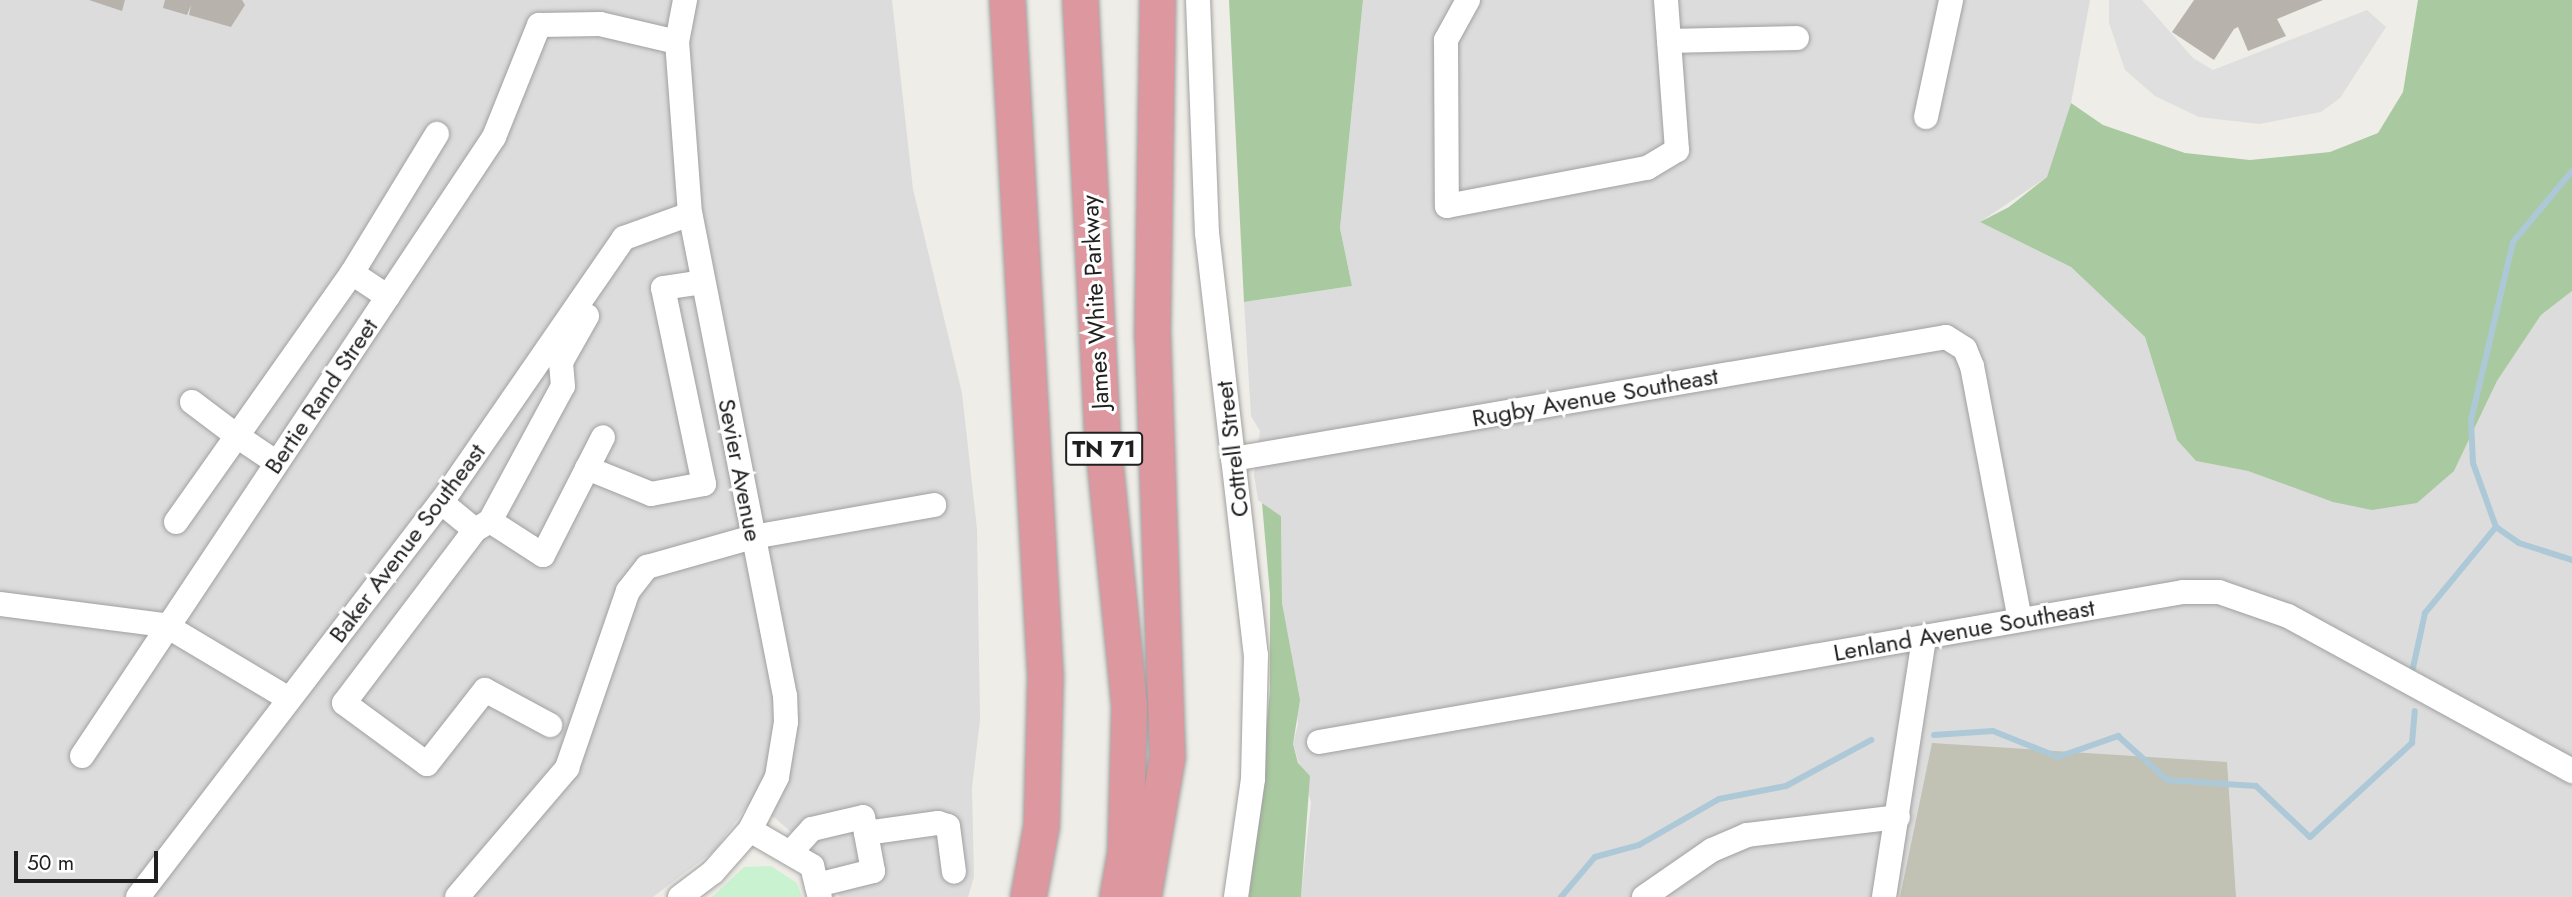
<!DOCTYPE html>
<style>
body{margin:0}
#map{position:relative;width:2572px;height:897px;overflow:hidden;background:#efede7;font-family:Jost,sans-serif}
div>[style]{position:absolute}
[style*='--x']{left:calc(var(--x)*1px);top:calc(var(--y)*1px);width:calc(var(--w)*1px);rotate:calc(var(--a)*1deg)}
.residential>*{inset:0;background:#dddcdc}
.construction>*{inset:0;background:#c1c2b3}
.forest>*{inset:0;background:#a9c9a0}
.park>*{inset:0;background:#c9f3d0}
.parking>*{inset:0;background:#dfdfdf}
.stream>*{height:6px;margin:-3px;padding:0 3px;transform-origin:3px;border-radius:3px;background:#adc9d7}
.building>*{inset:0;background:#b8b2ad}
.roads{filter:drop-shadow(0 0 2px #a0a0a0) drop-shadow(0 0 2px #a0a0a0)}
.minor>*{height:24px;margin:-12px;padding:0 12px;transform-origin:12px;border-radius:12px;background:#fff}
.highway>*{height:35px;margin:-17.5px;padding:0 17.5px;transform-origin:17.5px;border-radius:17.5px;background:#dc989e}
span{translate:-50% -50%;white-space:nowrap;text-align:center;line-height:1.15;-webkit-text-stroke:6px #fff;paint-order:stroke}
.shield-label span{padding:2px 5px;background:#fff;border:2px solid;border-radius:5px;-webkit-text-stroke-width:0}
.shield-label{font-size:23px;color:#1f1f1f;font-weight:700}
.street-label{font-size:24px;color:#1f1f1f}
.scale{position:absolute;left:14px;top:851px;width:144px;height:32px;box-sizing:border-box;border:4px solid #1f1f1f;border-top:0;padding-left:9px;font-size:21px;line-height:24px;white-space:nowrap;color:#1f1f1f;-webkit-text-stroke:5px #fff;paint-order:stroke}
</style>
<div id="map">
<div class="residential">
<i style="clip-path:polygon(0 0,892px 0,913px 189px,962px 393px,977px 529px,980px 720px,972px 788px,974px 877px,968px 897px,840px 897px,806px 845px,775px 818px,747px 806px,715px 850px,653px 897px,0 897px)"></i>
<i style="clip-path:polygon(1363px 0,2090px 0,2071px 103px,2047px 177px,1980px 222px,2071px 267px,2145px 337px,2177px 440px,2196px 461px,2254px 472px,2454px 471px,2497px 381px,2541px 315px,2572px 291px,2572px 897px,1301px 897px,1311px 802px,1293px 744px,1298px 724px,1282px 603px,1281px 516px,1258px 500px,1254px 475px,1260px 431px,1251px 416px,1244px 302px,1352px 286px,1340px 228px)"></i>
</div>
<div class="construction">
<i style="clip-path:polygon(1932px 743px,2227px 762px,2236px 897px,1900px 897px)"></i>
</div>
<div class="forest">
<i style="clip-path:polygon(1229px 0,1363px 0,1340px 228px,1352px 286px,1244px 302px)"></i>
<i style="clip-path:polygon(2418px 0,2572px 0,2572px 291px,2541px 315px,2497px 381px,2454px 471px,2417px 503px,2372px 510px,2333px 502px,2248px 471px,2196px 461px,2177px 440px,2145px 337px,2071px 267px,1980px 222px,2009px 207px,2047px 177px,2071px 103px,2103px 125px,2185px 153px,2250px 160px,2330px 152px,2378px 133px,2403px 92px)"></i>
<i style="clip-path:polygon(1262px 503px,1281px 516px,1282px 603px,1300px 700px,1293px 744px,1298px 763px,1310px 776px,1301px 897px,1249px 897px,1270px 691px,1270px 594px)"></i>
</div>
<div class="park">
<i style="clip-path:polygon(771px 866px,797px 883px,802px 897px,712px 897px,744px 867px)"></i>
</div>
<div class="parking">
<i style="clip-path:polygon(2109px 0,2142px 0,2193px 58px,2213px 70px,2367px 10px,2386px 27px,2340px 98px,2321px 112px,2259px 124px,2199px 117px,2155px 96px,2125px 70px,2109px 23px)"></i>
</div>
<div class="stream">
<i style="--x:2496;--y:527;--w:28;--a:35"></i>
<i style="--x:2519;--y:543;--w:56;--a:17.8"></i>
<i style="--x:2413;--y:668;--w:56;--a:-77.7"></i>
<i style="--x:2425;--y:613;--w:112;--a:-50.5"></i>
<i style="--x:2496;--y:527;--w:68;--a:-109.8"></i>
<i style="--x:2473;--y:463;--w:43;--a:-92.7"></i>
<i style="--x:2471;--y:420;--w:183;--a:-76.7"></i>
<i style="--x:2513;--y:242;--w:92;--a:-50.3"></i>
<i style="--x:1934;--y:735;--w:59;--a:-3.9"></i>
<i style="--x:1993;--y:731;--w:70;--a:21.8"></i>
<i style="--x:2058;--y:757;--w:64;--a:-19.3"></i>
<i style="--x:2118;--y:736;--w:66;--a:41.9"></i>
<i style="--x:2167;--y:780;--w:89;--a:3.9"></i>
<i style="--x:2256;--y:786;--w:74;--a:43.4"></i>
<i style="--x:2310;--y:837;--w:139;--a:-42.7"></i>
<i style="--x:2412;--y:743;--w:32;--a:-85"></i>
<i style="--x:1561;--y:897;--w:52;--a:-49.6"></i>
<i style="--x:1595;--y:857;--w:46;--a:-15.3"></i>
<i style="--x:1639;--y:845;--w:92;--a:-29.9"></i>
<i style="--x:1719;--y:799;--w:68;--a:-11"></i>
<i style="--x:1786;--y:786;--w:97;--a:-28.4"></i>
</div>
<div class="building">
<i style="clip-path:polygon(89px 0,125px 0,122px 11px)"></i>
<i style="clip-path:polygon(165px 0,242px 0,245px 5px,231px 27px,189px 15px,191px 5px,187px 15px,163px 8px)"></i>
<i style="clip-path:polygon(2194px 0,2323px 0,2277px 19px,2286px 36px,2248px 51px,2238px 27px,2234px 29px,2214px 60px,2172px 32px)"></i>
</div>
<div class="roads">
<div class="minor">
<i style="--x:1198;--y:0;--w:233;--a:87.8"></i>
<i style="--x:1207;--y:233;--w:425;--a:83.4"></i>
<i style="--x:1256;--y:655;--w:124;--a:91.4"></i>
<i style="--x:1253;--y:779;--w:119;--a:98.2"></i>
<i style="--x:1468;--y:0;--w:46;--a:118.8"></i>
<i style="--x:1446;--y:40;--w:166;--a:89.7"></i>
<i style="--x:1447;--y:206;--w:204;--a:-10.8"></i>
<i style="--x:1647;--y:168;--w:35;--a:-31"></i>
<i style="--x:1677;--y:150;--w:150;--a:-94.2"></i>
<i style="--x:1669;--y:41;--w:128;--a:-1.3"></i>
<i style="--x:1926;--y:117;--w:120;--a:-77.9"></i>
<i style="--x:352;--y:273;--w:163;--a:-58.6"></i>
<i style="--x:192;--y:402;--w:56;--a:37.1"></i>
<i style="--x:237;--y:436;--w:199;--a:-54.8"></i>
<i style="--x:352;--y:273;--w:43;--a:33.7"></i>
<i style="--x:1233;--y:459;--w:723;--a:-9.71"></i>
<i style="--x:1946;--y:337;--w:22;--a:32"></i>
<i style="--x:1965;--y:349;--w:18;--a:68"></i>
<i style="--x:1972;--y:366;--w:258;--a:79.3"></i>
<i style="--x:587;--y:468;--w:69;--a:22.1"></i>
<i style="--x:651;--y:494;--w:54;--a:-10.7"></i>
<i style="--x:704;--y:484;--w:200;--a:-101.8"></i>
<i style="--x:663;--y:288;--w:40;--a:-8.5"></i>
<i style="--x:441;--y:502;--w:44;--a:39.5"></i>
<i style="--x:475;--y:530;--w:217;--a:127.1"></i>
<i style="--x:344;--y:703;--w:103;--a:36.3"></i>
<i style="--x:427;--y:764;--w:94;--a:-51.9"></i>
<i style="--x:485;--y:690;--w:74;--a:28.3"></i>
<i style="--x:490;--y:521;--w:153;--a:-61.6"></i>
<i style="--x:563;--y:386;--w:24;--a:-95"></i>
<i style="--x:561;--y:362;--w:53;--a:-60.5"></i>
<i style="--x:176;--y:522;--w:105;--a:-54.7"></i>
<i style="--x:237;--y:436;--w:48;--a:34"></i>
<i style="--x:475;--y:530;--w:17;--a:-31"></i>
<i style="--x:490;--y:521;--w:63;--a:32.7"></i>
<i style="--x:543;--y:555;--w:132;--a:-63"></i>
<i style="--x:0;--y:604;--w:166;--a:7.3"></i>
<i style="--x:165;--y:625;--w:144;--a:30.8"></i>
<i style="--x:1319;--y:742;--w:877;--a:-9.85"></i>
<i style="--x:2183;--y:592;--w:36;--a:0"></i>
<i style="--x:2219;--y:592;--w:73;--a:19.2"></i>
<i style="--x:2288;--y:616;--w:324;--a:28.6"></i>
<i style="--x:82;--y:756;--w:744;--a:-56.35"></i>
<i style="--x:494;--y:137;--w:121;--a:-68.1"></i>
<i style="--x:539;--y:25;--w:61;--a:-0.9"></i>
<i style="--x:600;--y:24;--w:79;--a:13.2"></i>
<i style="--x:750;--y:830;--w:72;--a:30.1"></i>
<i style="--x:812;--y:866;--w:32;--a:76"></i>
<i style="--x:866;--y:833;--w:73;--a:-7.9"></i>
<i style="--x:938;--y:823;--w:10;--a:17"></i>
<i style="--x:948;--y:826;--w:46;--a:82.6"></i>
<i style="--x:791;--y:852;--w:31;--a:-48"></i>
<i style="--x:812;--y:829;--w:52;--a:-13.2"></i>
<i style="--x:863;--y:817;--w:55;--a:79.5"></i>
<i style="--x:873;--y:871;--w:58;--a:166"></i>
<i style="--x:138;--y:897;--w:513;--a:-52.53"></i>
<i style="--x:450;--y:490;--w:306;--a:-55.4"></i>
<i style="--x:624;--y:238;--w:70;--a:-20"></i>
<i style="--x:457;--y:897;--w:170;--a:-49.5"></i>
<i style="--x:567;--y:768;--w:187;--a:-71"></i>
<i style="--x:628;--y:591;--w:31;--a:-52"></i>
<i style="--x:647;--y:567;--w:110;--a:-15.8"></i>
<i style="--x:753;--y:537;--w:184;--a:-10"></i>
<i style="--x:680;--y:897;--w:41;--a:-37.1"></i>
<i style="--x:713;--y:872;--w:56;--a:-48.6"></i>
<i style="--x:750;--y:830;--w:59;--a:-63"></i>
<i style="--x:777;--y:777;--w:56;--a:-80.7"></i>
<i style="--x:786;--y:722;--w:26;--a:-92"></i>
<i style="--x:785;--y:696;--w:491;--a:-101.1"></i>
<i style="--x:690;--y:214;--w:172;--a:-94.3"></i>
<i style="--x:677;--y:42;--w:43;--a:-79.2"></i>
<i style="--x:1644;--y:897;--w:83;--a:-34.7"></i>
<i style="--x:1712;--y:850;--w:38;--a:-23"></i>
<i style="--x:1747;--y:835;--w:152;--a:-6.8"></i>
<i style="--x:1884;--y:897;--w:262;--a:-81.2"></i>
</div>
<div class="highway">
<i style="--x:1007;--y:0;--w:677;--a:86.78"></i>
<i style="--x:1045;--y:676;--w:150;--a:91.5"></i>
<i style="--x:1041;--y:826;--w:72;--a:100.4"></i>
<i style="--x:1080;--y:0;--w:436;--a:87.1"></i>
<i style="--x:1102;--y:435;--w:272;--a:84.3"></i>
<i style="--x:1129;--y:706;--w:146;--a:91.6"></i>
<i style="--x:1125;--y:852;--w:46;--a:100.1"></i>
<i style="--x:1143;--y:897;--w:143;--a:-80.3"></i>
<i style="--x:1167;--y:756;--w:421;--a:-92"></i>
<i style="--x:1152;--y:335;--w:335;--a:-89.1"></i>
</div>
</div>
<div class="shield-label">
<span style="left:1104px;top:449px">TN 71</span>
</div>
<div class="street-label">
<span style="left:1095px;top:302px;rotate:-93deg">James White Parkway</span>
<span style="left:321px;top:396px;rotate:-56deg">Bertie Rand Street</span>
<span style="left:1595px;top:397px;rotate:-10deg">Rugby Avenue Southeast</span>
<span style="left:1232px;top:449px;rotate:-97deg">Cottrell Street</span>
<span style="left:740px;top:470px;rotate:79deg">Sevier Avenue</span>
<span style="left:407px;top:543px;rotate:-53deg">Baker Avenue Southeast</span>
<span style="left:1964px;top:630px;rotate:-10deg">Lenland Avenue Southeast</span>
</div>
<div class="scale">50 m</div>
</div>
